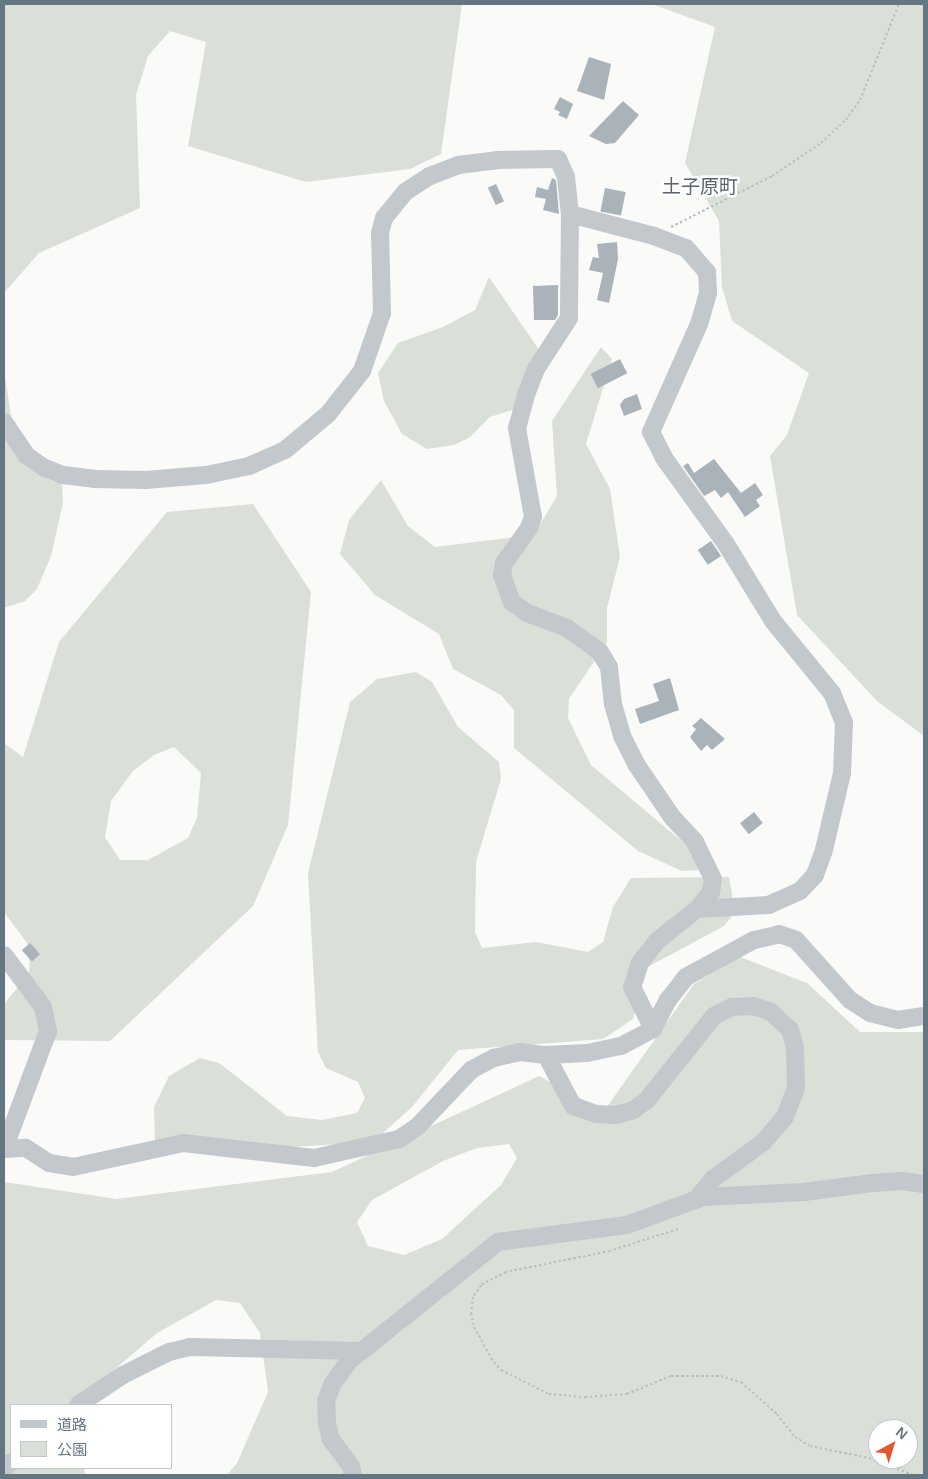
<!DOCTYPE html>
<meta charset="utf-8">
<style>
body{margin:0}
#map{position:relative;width:928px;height:1479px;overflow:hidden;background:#fafaf8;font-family:Helvetica,"Noto Sans JP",sans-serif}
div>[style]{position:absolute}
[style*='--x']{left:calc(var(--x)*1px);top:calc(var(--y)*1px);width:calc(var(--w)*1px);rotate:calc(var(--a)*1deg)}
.green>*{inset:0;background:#dadfd7}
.building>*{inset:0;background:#aab3b9;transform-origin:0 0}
.path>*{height:2px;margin-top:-1px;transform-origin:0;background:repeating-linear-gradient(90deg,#bbbfc2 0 2.5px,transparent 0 5px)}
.minor>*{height:18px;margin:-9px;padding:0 9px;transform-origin:9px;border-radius:9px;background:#c3c8cc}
span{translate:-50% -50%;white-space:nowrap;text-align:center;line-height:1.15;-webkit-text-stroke:5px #fff;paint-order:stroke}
.quarter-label{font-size:19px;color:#57646e}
.frame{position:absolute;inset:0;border:5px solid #657683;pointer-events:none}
.legend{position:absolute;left:10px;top:1404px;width:162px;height:65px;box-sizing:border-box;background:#fff;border:1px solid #c1c8cd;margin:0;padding:6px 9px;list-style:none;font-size:15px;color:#657683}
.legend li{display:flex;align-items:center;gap:10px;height:25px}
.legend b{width:25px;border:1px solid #c1c8cd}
.north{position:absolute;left:868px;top:1419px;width:50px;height:50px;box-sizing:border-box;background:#fff;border:1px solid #c1c8cd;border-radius:50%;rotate:39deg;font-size:14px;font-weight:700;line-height:20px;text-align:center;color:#657683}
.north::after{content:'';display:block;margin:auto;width:18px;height:22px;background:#e4572e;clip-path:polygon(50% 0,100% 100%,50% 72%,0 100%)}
</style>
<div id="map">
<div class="green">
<i style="clip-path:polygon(4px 4px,462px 4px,441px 154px,410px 169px,306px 182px,188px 146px,206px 42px,170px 31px,148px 56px,136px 95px,140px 208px,39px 253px,4px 293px)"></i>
<i style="clip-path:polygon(652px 4px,924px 4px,924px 736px,877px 701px,797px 615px,770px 456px,787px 435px,809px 373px,732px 321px,722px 287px,719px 221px,685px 163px,715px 27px)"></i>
<i style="clip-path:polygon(489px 277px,544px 357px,524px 406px,490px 417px,470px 437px,454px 445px,427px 449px,402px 434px,384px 401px,378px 373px,398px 343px,443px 327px,475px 310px)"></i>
<i style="clip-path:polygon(601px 347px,612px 359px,586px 444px,610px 489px,620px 557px,607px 608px,607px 642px,569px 699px,568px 718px,591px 765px,697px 854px,698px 870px,682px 871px,638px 851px,514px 748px,514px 710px,501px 695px,453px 669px,439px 634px,375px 595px,340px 554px,349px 520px,381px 480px,408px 526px,435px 547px,523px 536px,539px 526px,557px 496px,552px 421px)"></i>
<i style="clip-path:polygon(4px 369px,16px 450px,62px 485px,63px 503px,51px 556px,37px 589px,25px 601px,4px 608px)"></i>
<i style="clip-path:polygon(evenodd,253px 504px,311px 592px,288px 825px,253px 906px,110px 1041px,4px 1040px,4px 1004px,29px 974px,30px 947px,4px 912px,4px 743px,23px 757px,59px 642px,167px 512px,253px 504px,174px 747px,201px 773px,197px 818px,188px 838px,148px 860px,120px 860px,105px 837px,111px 801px,133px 771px,154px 755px,174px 747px)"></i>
<i style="clip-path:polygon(416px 672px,432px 682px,458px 727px,499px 762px,501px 779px,476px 862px,475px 932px,482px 948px,536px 942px,588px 952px,603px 942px,613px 907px,631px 878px,729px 877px,735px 912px,724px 926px,646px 968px,633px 1019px,603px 1039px,458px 1050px,412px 1107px,373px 1142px,224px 1151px,155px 1143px,154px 1107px,169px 1076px,200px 1058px,219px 1063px,287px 1116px,322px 1120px,357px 1113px,365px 1098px,358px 1082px,326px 1068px,318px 1052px,308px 873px,350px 702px,377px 679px)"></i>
<i style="clip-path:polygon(evenodd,740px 957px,807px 983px,860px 1032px,924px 1032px,924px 1475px,227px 1475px,237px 1463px,268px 1392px,260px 1333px,240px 1303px,216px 1300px,157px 1333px,73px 1405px,11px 1405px,11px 1468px,84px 1468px,85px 1475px,4px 1475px,4px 1182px,116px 1199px,332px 1172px,539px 1076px,604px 1111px,694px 984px,740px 957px,509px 1144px,517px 1158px,501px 1185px,442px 1239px,404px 1255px,368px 1246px,357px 1222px,372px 1200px,443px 1161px,477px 1148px,509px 1144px,740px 957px,878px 1429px,908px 1429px,908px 1459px,878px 1459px,878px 1429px)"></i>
</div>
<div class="building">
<i style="clip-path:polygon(589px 57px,611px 64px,604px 100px,577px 91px)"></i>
<i style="clip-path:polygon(560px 97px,573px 104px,567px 119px,558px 115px,560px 112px,554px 109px)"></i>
<i style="clip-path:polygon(623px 101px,639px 115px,615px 143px,606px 144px,589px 136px)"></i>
<i style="clip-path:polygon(552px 178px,556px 180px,559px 214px,543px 210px,546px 199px,535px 197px,537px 187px,548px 190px)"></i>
<i style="left:496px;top:184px;width:19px;height:9px;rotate:65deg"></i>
<i style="left:605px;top:188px;width:21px;height:24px;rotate:11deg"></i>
<i style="clip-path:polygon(617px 242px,618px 259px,609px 303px,597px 300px,603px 273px,589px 270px,593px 257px,599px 258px,597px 244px)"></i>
<i style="clip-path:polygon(558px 285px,558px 315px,555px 320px,534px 320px,533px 286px)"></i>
<i style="left:620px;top:359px;width:16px;height:33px;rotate:63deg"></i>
<i style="clip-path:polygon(637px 394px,642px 409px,624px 416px,620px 405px,624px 399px)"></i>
<i style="clip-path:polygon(714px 459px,741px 493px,755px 483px,763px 495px,756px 500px,760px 506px,745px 517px,728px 492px,721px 498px,715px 490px,704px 496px,683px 466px,688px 463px,694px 473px)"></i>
<i style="left:711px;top:541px;width:18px;height:16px;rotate:56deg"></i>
<i style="clip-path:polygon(670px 678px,679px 710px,640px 724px,635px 709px,659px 701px,653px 684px)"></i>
<i style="clip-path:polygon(701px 718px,725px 739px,712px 750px,707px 745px,701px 751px,690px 737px,696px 729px,692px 726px)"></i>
<i style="left:754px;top:812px;width:14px;height:18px;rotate:51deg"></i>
<i style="left:30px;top:943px;width:15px;height:11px;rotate:48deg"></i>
</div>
<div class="path">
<i style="--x:671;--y:227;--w:113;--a:-26.8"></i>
<i style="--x:772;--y:176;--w:59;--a:-34"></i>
<i style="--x:821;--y:143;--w:34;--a:-43"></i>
<i style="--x:846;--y:120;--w:24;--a:-55"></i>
<i style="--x:860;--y:100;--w:104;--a:-67.9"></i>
<i style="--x:678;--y:1229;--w:71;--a:162.1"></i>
<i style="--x:610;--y:1251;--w:106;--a:168.6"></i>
<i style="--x:506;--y:1272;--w:28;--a:153"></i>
<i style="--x:481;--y:1285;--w:14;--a:124"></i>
<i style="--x:473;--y:1297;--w:16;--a:97"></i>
<i style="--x:471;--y:1313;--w:14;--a:78"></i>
<i style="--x:474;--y:1327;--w:35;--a:61"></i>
<i style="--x:491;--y:1358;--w:16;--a:50"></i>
<i style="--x:501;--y:1370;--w:54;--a:26.6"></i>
<i style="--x:549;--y:1394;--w:36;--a:5"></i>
<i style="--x:585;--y:1397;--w:42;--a:-4.1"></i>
<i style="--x:627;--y:1394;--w:48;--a:-22.2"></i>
<i style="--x:671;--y:1376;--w:50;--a:0"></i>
<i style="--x:721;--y:1376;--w:21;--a:17"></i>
<i style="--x:741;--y:1382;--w:48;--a:41.6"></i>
<i style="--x:777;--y:1414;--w:29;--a:52"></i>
<i style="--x:795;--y:1437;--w:17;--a:31"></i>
<i style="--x:810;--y:1446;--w:60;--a:11.5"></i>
<i style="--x:869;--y:1458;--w:47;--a:21.1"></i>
</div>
<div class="minor">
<i style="--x:570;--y:214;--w:87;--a:14.7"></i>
<i style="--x:654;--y:236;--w:34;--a:21"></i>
<i style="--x:686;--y:248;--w:32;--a:49"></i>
<i style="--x:707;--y:272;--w:21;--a:87"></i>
<i style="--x:708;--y:293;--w:32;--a:106"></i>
<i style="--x:699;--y:324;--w:118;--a:114"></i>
<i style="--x:651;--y:432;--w:29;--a:63"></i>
<i style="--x:664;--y:458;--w:106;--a:54.2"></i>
<i style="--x:726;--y:544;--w:90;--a:58.6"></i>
<i style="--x:773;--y:621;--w:93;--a:50.7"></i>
<i style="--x:832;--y:693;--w:32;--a:68"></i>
<i style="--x:844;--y:723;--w:50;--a:92.3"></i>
<i style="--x:842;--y:773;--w:79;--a:103.2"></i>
<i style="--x:824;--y:850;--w:27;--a:110"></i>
<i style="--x:815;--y:875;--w:22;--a:133"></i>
<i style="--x:800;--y:891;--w:34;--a:156"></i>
<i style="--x:769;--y:905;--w:72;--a:176.8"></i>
<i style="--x:4;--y:422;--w:40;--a:56"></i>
<i style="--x:26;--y:455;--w:21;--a:35"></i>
<i style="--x:43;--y:467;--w:22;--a:22"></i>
<i style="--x:63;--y:475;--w:31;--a:7"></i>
<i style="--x:94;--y:479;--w:52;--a:1.1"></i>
<i style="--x:146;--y:480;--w:60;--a:-4.8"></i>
<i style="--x:206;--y:475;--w:44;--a:-11.8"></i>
<i style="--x:249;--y:466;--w:39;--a:-24"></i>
<i style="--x:285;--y:450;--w:56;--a:-39.9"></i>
<i style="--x:328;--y:414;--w:55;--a:-51.7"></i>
<i style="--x:362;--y:371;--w:61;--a:-71"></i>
<i style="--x:382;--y:313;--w:80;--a:-91.4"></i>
<i style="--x:380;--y:233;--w:16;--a:-75"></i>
<i style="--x:384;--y:218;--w:33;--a:-51"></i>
<i style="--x:405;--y:192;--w:30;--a:-33"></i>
<i style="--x:430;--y:176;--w:30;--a:-21"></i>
<i style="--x:458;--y:165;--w:39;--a:-7"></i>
<i style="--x:497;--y:160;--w:61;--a:-0.9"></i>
<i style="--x:558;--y:159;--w:20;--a:66"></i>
<i style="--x:566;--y:177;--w:37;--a:84"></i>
<i style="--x:570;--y:214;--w:104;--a:90.6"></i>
<i style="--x:569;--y:318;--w:61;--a:122.9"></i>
<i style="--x:536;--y:369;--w:28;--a:111"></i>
<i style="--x:526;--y:395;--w:34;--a:105"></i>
<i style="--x:517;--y:428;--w:90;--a:79.8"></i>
<i style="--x:533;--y:517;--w:12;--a:110"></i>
<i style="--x:529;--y:528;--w:43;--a:125.5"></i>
<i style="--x:504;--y:563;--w:12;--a:99"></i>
<i style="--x:502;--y:575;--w:29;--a:70"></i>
<i style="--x:512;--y:602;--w:19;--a:36"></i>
<i style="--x:527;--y:613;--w:43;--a:20.6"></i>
<i style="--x:567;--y:628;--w:41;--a:36"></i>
<i style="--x:600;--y:652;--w:17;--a:59"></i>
<i style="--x:609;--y:667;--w:37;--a:84"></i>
<i style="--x:613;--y:704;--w:33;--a:74"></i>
<i style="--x:622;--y:736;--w:31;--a:63"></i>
<i style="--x:636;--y:764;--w:64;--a:55.8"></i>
<i style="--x:672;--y:817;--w:34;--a:47"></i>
<i style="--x:695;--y:842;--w:41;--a:64.1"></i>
<i style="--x:713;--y:879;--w:13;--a:99"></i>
<i style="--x:711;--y:892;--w:22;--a:129"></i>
<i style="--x:697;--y:909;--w:51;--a:141.3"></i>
<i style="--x:657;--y:941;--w:28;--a:128"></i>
<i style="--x:640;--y:963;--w:25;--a:108"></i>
<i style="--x:632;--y:987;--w:47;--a:63.4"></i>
<i style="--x:4;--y:955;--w:65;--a:53.1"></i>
<i style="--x:43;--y:1007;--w:25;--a:78"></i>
<i style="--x:48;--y:1031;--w:126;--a:110.4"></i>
<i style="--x:4;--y:1149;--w:22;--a:-3"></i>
<i style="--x:26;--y:1148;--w:27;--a:33"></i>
<i style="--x:49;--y:1163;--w:24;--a:9"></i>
<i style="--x:73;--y:1167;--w:113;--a:-12.3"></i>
<i style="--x:183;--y:1143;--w:132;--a:6.5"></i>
<i style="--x:314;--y:1158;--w:87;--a:-12.6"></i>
<i style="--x:399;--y:1139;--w:22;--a:-34"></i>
<i style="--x:417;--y:1127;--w:79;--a:-46.5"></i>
<i style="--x:471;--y:1070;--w:26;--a:-28"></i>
<i style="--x:494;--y:1058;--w:27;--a:-13"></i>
<i style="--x:520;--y:1052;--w:26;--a:7"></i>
<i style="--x:546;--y:1055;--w:41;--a:-2.8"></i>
<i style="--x:587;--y:1053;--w:35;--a:-12"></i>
<i style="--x:621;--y:1046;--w:36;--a:-28"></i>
<i style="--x:653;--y:1029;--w:33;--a:-63"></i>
<i style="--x:668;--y:1000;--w:29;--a:-52"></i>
<i style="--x:686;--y:977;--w:77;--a:-28.6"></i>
<i style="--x:754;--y:940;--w:26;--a:-13"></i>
<i style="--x:779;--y:934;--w:18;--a:19"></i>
<i style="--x:796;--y:940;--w:81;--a:48"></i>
<i style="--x:850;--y:1000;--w:24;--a:33"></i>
<i style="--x:870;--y:1013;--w:29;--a:14"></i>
<i style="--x:898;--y:1020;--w:26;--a:-9"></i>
<i style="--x:546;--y:1055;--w:58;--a:62.1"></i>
<i style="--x:573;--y:1106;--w:24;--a:19"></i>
<i style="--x:596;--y:1114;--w:20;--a:3"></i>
<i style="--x:616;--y:1115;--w:18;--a:-16"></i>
<i style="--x:633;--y:1110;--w:16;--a:-35"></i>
<i style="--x:646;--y:1101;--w:109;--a:-51.3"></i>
<i style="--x:714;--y:1016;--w:20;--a:-27"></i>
<i style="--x:732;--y:1007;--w:21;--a:-3"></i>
<i style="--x:753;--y:1006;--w:19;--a:18"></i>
<i style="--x:771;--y:1012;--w:26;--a:43"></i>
<i style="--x:790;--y:1030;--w:18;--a:74"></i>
<i style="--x:795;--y:1047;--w:41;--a:88.6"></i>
<i style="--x:796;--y:1088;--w:31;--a:111"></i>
<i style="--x:785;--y:1117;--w:35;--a:131"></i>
<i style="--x:762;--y:1143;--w:61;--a:143.7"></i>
<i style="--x:713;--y:1179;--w:26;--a:129"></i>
<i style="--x:78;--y:1405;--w:54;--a:-33.7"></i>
<i style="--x:123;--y:1375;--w:51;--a:-26.6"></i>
<i style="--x:169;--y:1352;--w:22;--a:-13"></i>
<i style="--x:190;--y:1347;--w:171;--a:1.3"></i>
<i style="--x:4;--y:1469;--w:10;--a:-45"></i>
<i style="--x:353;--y:1475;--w:9;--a:-103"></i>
<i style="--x:351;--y:1466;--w:34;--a:-127"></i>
<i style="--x:331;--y:1439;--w:16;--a:-105"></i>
<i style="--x:327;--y:1424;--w:23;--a:-92"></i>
<i style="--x:326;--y:1401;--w:19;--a:-69"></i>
<i style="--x:333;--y:1383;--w:27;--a:-54"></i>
<i style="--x:349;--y:1361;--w:191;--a:-38.6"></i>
<i style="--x:498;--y:1242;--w:130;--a:-7.5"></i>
<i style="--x:627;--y:1225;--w:81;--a:-20.2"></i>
<i style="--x:703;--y:1197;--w:101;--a:-2.8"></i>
<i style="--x:804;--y:1192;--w:69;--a:-7.5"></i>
<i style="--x:872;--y:1183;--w:30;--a:-4"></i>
<i style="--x:902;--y:1181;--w:22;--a:8"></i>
</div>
<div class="quarter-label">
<span style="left:700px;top:187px">土子原町</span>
</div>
<div class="frame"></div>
<ul class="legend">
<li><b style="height:6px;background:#c3c8cc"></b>道路</li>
<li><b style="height:14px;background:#dadfd7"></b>公園</li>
</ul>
<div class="north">N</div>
</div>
